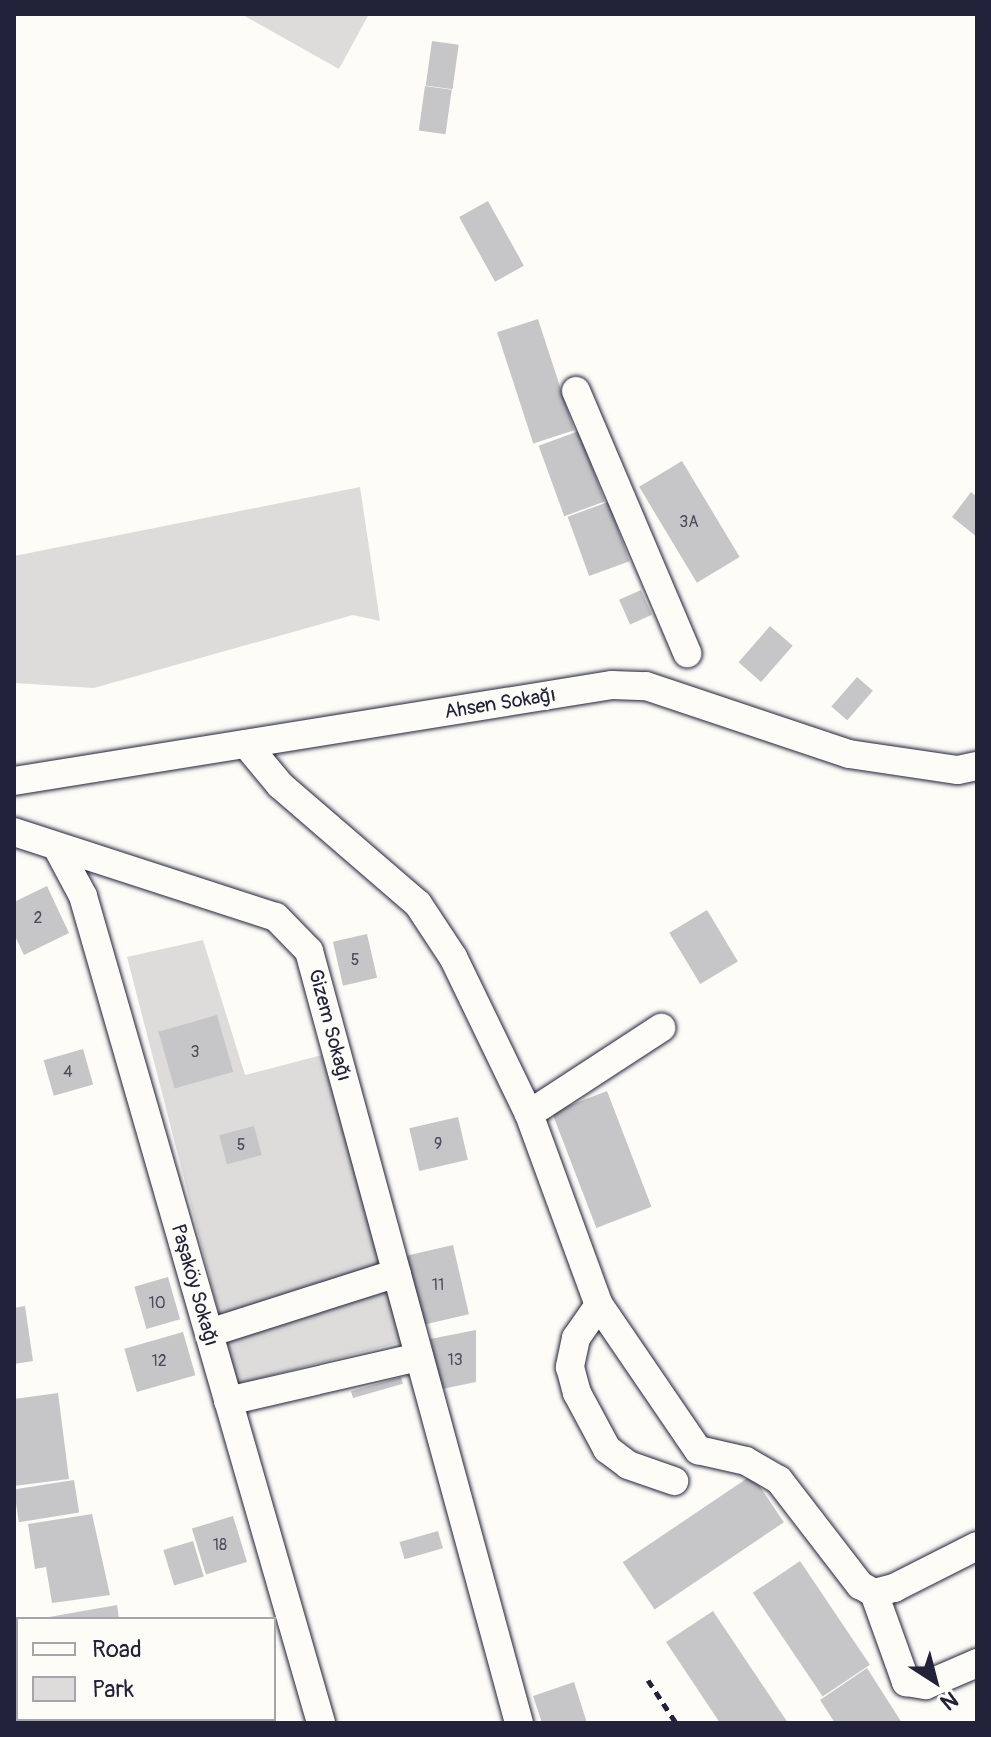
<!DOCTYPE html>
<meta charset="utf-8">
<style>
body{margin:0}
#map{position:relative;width:991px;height:1737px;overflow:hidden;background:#fdfcf7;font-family:Pangolin,sans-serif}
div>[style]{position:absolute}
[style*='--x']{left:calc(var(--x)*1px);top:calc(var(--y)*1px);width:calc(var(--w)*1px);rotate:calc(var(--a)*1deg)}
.green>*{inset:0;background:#dddcdb}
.building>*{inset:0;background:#c6c6c8;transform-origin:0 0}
.path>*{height:5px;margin-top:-2.5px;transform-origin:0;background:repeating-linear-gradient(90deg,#22223b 0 8px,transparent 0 14px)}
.roads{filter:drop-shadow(0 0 2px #22223b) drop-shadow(0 0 2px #22223b)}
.minor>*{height:28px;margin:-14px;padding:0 14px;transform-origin:14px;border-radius:14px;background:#fdfcf7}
span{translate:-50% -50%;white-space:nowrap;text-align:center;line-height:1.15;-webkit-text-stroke:7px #fdfcf7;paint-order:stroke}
.number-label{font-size:16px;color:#4b4b5e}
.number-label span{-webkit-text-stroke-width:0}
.street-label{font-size:20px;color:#22223b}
.frame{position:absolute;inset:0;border:16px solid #22223b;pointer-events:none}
.legend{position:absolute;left:16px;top:1617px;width:260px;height:104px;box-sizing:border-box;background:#fdfcf7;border:2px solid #a5a5ac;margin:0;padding:10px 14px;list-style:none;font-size:24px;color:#22223b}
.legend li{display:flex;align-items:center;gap:16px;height:40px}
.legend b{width:40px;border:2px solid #a5a5ac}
.north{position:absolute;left:895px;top:1641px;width:80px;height:80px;-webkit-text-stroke:6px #fdfcf7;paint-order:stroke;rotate:144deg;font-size:22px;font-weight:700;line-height:32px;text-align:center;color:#22223b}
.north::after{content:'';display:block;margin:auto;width:28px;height:36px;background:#22223b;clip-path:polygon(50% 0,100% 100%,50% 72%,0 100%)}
</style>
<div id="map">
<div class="green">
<i style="clip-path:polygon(241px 14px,369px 14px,339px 69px)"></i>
<i style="clip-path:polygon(360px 487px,380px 621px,353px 615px,94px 688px,14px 683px,14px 556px)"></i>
<i style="clip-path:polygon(203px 940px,245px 1075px,322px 1055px,402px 1342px,237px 1384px,127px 957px)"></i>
</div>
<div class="building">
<i style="left:432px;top:41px;width:27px;height:45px;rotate:8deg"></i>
<i style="left:425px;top:86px;width:27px;height:45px;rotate:8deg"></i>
<i style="left:488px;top:201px;width:74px;height:33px;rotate:61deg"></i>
<i style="left:538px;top:319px;width:117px;height:43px;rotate:72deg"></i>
<i style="left:579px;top:431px;width:75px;height:43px;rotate:70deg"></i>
<i style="left:682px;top:461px;width:112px;height:50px;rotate:59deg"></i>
<i style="clip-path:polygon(971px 492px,977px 497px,977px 537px,952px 517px)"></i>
<i style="left:608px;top:502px;width:63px;height:43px;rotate:70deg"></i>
<i style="left:641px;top:590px;width:27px;height:24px;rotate:66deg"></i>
<i style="left:770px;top:626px;width:30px;height:48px;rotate:41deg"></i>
<i style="left:857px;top:677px;width:21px;height:39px;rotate:41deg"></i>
<i style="clip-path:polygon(47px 886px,69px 933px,24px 955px,14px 934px,14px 902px)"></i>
<i style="left:707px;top:910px;width:60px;height:44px;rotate:59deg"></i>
<i style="left:367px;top:934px;width:45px;height:35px;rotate:77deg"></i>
<i style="left:217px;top:1015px;width:59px;height:61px;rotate:74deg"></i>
<i style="left:83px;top:1049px;width:37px;height:41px;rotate:74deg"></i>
<i style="left:607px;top:1091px;width:124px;height:59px;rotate:69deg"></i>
<i style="left:458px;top:1117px;width:44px;height:50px;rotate:77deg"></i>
<i style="left:254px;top:1126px;width:30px;height:36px;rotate:75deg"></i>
<i style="left:453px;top:1245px;width:71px;height:48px;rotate:77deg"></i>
<i style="left:168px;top:1277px;width:44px;height:35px;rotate:74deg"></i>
<i style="clip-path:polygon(25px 1306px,33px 1361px,14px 1364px,14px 1308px)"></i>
<i style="clip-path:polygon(476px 1330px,476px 1382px,442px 1389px,430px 1339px)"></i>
<i style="left:183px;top:1332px;width:45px;height:61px;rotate:74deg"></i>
<i style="left:401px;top:1377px;width:7px;height:52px;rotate:74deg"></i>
<i style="clip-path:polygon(58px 1393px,69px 1479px,14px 1486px,14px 1399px)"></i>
<i style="left:752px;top:1475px;width:57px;height:156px;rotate:56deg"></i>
<i style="left:74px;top:1480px;width:33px;height:61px;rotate:81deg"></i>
<i style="clip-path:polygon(92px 1514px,110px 1595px,52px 1603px,46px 1567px,35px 1569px,28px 1524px)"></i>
<i style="left:233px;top:1516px;width:48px;height:43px;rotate:73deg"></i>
<i style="left:438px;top:1531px;width:18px;height:40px;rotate:74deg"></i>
<i style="left:193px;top:1541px;width:37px;height:31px;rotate:73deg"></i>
<i style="left:800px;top:1561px;width:125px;height:57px;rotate:56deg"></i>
<i style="clip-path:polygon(117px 1605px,119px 1619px,50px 1619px,49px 1617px)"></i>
<i style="clip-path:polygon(713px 1611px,788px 1723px,720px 1723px,666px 1642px)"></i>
<i style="clip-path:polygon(867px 1668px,902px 1723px,835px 1723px,820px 1700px)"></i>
<i style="clip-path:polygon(574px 1682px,587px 1723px,542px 1723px,533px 1696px)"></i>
</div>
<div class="path">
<i style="--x:648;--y:1680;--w:51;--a:56.9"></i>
</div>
<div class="roads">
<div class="minor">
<i style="--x:576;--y:391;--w:285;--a:67"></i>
<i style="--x:246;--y:744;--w:53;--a:50.3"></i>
<i style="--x:280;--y:785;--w:182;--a:40.8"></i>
<i style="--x:418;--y:904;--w:64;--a:56.6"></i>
<i style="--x:453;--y:957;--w:174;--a:64.2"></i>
<i style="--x:529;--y:1114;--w:203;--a:69.9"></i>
<i style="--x:599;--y:1305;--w:176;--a:55.7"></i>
<i style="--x:698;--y:1450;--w:49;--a:12.9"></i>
<i style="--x:746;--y:1461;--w:38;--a:30"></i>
<i style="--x:779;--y:1480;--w:133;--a:52.4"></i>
<i style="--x:860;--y:1585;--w:16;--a:30"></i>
<i style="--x:874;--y:1593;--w:21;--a:-14"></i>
<i style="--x:894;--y:1588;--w:93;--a:-26.8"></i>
<i style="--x:14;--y:781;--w:606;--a:-9.12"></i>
<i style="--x:612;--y:685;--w:34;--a:2"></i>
<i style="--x:646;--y:686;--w:214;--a:18.5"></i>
<i style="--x:849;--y:754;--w:110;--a:8.4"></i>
<i style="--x:958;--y:770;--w:19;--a:-12"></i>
<i style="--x:14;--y:832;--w:275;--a:18"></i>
<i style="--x:276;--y:917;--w:47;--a:45.9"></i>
<i style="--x:309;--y:951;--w:800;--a:74.78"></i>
<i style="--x:59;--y:851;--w:51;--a:61.9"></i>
<i style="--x:83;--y:896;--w:861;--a:73.94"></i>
<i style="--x:529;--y:1114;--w:158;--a:-33.1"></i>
<i style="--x:599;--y:1305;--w:40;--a:124.9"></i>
<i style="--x:576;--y:1338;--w:30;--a:102"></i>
<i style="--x:570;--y:1367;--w:27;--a:75"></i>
<i style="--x:577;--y:1393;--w:64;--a:61.8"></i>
<i style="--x:607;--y:1449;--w:26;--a:37"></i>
<i style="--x:628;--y:1465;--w:49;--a:19.2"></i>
<i style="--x:209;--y:1333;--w:197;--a:-17.7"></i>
<i style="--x:228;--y:1401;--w:196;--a:-13"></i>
<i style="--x:874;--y:1593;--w:95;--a:70.2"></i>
<i style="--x:906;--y:1682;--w:20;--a:9"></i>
<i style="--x:926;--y:1685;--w:56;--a:-23.3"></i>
</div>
</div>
<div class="number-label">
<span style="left:689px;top:522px">3A</span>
<span style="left:38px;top:918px">2</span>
<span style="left:355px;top:960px">5</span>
<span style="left:195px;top:1052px">3</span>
<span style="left:68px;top:1072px">4</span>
<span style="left:438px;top:1144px">9</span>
<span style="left:241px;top:1145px">5</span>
<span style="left:438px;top:1285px">11</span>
<span style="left:157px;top:1303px">10</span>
<span style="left:455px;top:1360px">13</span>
<span style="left:159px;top:1361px">12</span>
<span style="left:220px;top:1545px">18</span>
</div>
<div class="street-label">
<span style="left:500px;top:703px;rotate:-9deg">Ahsen Sokağı</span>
<span style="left:330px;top:1025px;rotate:75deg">Gizem Sokağı</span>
<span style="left:195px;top:1285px;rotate:74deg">Paşaköy Sokağı</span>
</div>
<div class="frame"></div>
<ul class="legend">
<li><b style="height:10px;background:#fdfcf7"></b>Road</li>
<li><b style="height:22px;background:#dddcdb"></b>Park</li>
</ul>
<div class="north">N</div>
</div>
